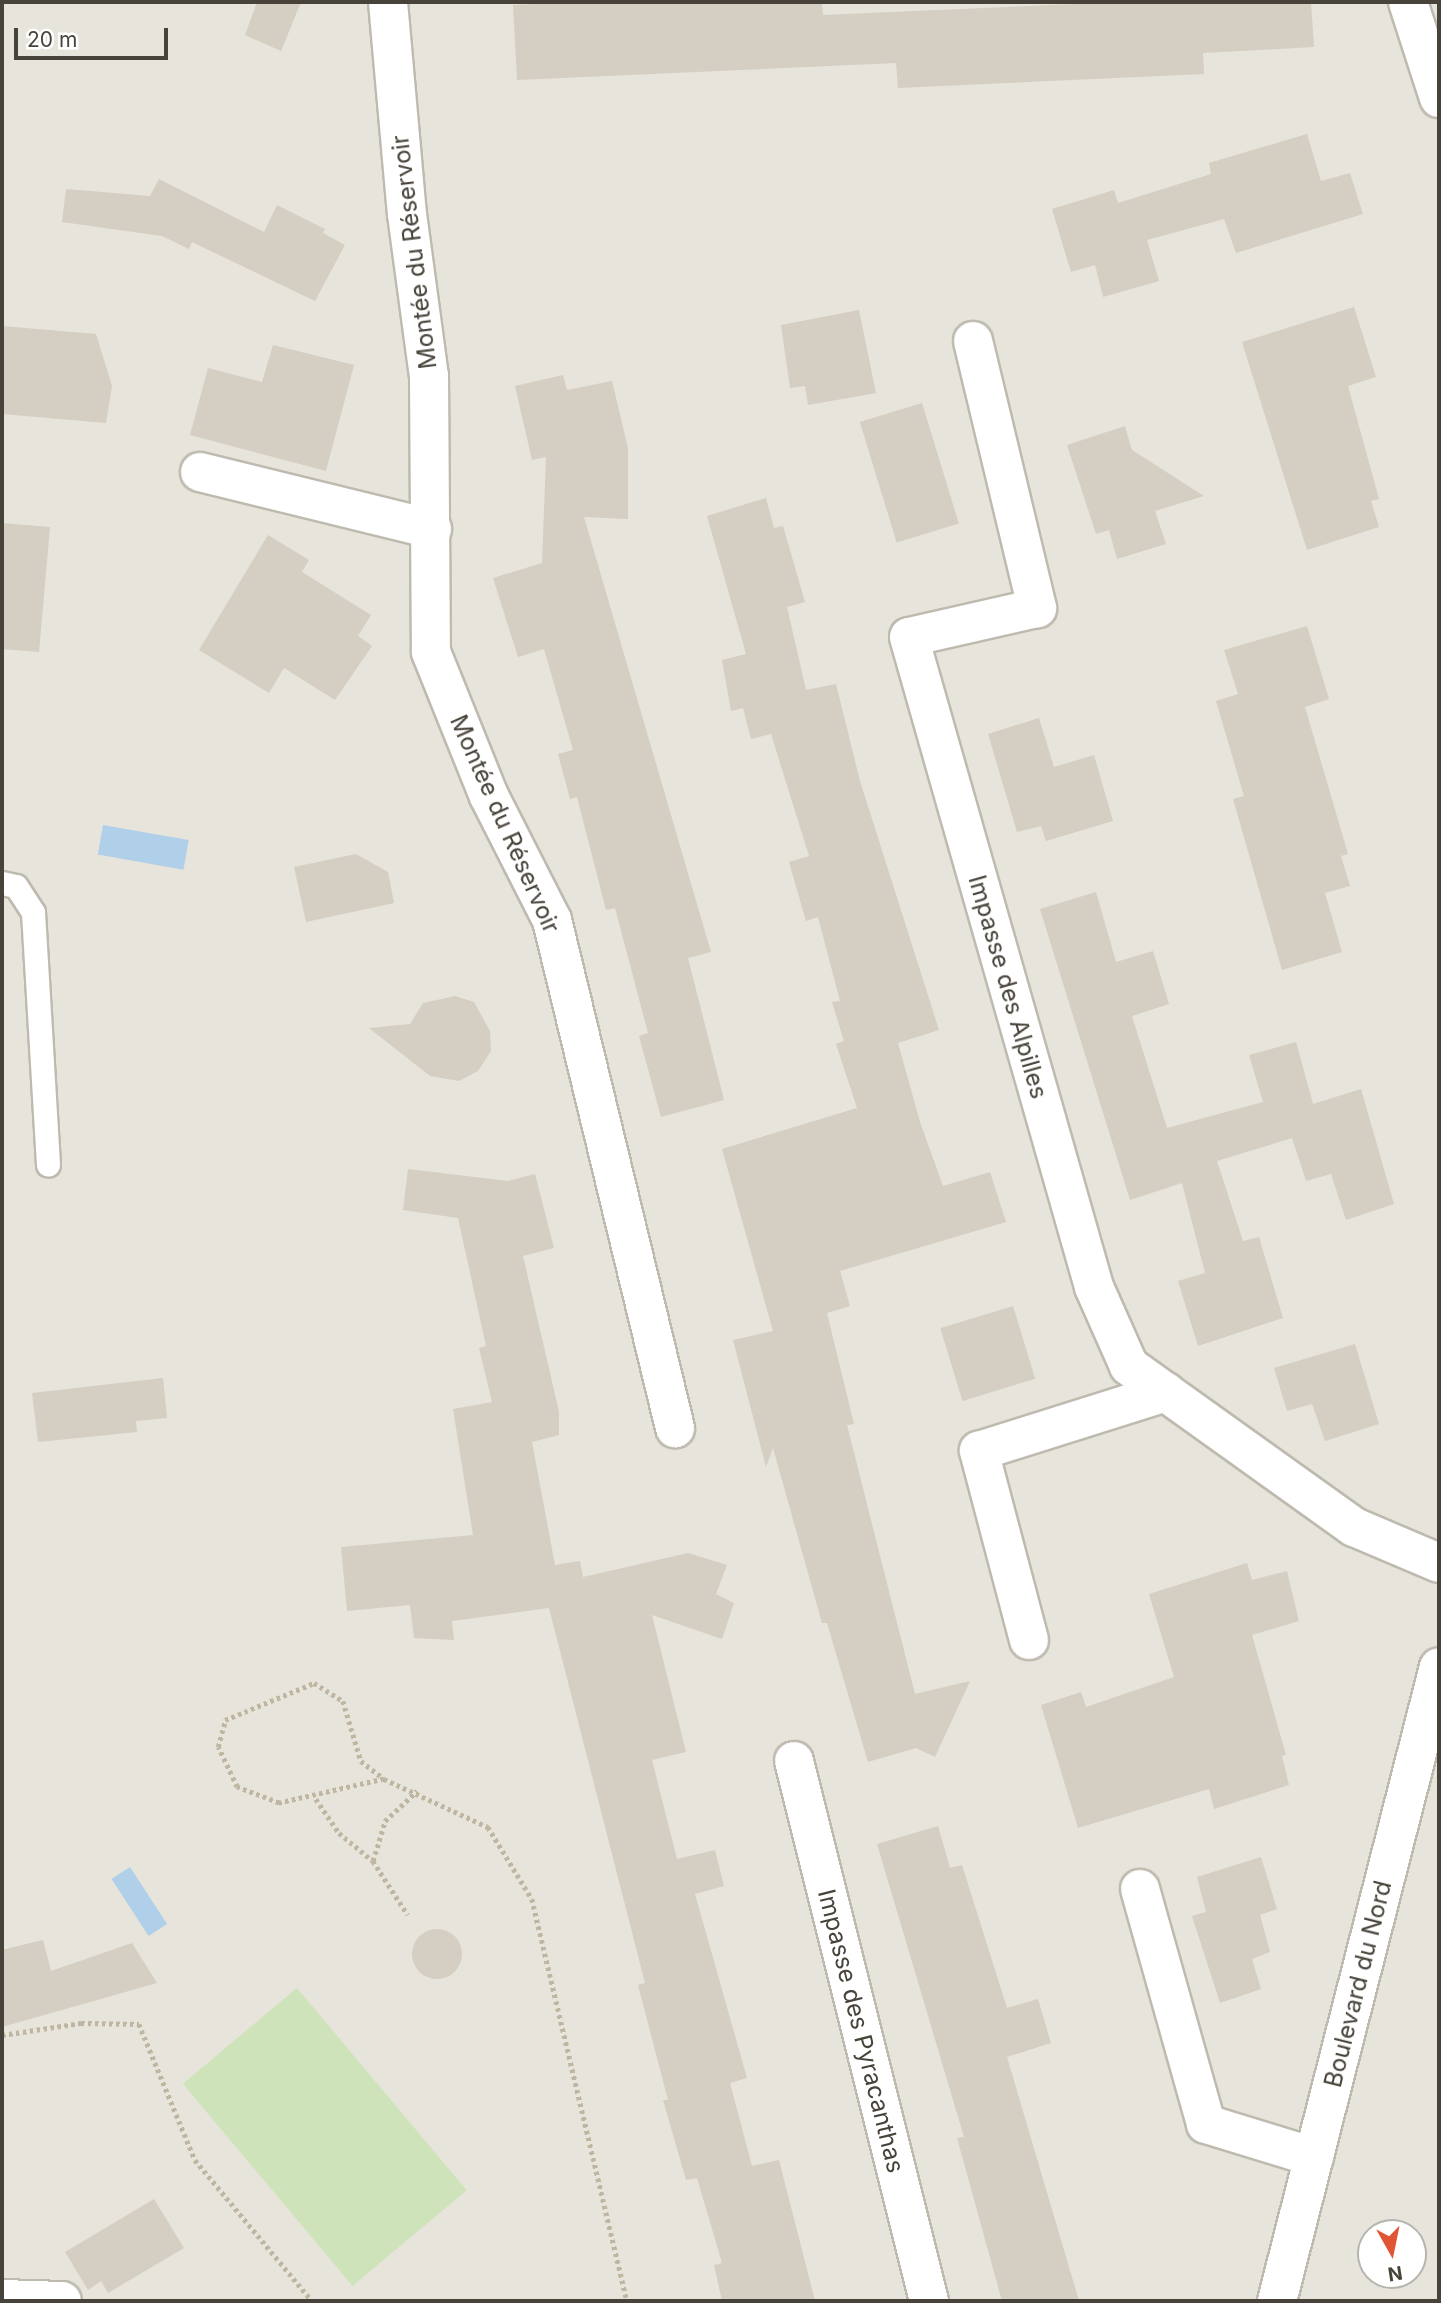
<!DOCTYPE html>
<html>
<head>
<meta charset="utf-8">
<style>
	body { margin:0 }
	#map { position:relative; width:1441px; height:2303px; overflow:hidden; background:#f4f2ec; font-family:Inter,sans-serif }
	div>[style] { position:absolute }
	.residential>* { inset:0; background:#e7e4db }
	.green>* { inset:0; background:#cfe3ba; transform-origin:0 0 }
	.water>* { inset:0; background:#b0d0e9; transform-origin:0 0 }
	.building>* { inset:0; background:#d4cec3; transform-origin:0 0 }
	.round { border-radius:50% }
	.path>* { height:4.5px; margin-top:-2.25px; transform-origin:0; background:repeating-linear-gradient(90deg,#bfb6a2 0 3.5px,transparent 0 7px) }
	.roads { filter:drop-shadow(2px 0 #bfbaaf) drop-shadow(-2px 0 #bfbaaf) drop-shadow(0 2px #bfbaaf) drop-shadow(0 -2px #bfbaaf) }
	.lane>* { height:23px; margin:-11.5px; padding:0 11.5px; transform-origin:11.5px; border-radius:11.5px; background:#fff }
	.street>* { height:38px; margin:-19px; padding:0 19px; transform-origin:19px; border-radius:19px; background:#fff }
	span { translate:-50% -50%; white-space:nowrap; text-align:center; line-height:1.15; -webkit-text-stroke:7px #fff; paint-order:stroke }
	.street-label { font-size:24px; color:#48433a }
	.frame { position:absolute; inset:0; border:4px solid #48433a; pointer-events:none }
	.north { position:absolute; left:1357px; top:2219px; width:70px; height:70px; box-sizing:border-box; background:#fff; border:2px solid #b6b4b0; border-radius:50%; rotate:171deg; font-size:19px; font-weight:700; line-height:28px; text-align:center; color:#48433a }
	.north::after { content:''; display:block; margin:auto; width:24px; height:32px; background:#e15537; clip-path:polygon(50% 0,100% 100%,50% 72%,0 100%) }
	.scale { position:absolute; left:14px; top:28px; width:154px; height:32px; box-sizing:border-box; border:4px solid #48433a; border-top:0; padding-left:9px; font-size:21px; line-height:24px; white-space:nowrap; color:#48433a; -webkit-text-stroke:5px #fff; paint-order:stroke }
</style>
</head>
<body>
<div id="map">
	<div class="residential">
		<i style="clip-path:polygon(evenodd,2px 2px,1439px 2px,1439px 2301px,2px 2301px,2px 2px,1371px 2233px,1413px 2233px,1413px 2275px,1371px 2275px,1371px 2233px)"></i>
	</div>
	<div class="green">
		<i style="left:297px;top:1988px;width:264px;height:149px;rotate:50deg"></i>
	</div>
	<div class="water">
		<i style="left:103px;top:825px;width:87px;height:30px;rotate:10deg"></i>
		<i style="left:130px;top:1867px;width:68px;height:22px;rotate:57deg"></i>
	</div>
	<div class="building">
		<i style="clip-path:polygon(257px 2px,301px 2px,281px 51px,245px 35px)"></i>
		<i style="clip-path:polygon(578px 2px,822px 2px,823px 15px,1122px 2px,1311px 2px,1314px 47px,1203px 53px,1204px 74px,898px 88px,896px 63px,517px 80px,513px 5px)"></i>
		<i style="clip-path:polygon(1307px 134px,1321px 181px,1350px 173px,1363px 214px,1236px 253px,1224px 219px,1147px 240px,1159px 281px,1103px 297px,1095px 265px,1071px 272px,1052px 209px,1114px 190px,1118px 203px,1211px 174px,1209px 163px)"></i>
		<i style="clip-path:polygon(159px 179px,264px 232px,277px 205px,325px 229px,323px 233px,345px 245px,315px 301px,192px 242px,189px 249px,162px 236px,62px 222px,66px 189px,150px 196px)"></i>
		<i style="clip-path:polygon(1354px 307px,1376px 377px,1348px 386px,1379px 499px,1371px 501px,1379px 527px,1307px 550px,1242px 342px)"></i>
		<i style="clip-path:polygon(859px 310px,876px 393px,808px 405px,805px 386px,790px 388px,781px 325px)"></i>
		<i style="clip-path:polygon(2px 326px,96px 334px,112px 386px,106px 423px,2px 414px)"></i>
		<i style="clip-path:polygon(273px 345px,354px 365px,326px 471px,190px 435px,208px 368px,262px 382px)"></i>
		<i style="clip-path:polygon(563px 375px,567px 390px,612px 381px,628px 448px,628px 519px,584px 517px,711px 952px,688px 958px,724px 1100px,661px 1117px,639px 1036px,648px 1033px,615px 908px,606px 910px,577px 797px,570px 799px,558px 754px,573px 750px,544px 649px,518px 657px,493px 578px,542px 563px,546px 457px,532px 460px,515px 386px)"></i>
		<i style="left:922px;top:403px;width:126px;height:65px;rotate:73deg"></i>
		<i style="clip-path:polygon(1125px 426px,1132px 450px,1204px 496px,1155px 511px,1166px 544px,1117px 559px,1109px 530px,1096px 534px,1067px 445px)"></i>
		<i style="clip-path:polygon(766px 498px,774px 528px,783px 526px,805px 602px,787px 607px,806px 690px,836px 684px,860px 781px,939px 1030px,898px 1043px,920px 1122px,943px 1186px,990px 1172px,1006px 1222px,840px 1271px,850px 1306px,827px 1313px,854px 1424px,847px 1425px,915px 1694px,970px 1681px,935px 1757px,916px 1748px,868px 1762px,827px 1623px,822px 1623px,773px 1448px,766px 1467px,733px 1340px,773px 1331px,722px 1149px,857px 1108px,836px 1044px,844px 1041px,832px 1002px,840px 1001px,818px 917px,806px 921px,789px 862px,809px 856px,771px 734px,751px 739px,743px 708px,731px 711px,722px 660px,746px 654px,707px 516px)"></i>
		<i style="clip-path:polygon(2px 523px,50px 527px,39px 652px,2px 649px)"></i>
		<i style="clip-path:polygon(268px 535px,309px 560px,302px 572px,371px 615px,358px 636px,372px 646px,335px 700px,284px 668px,269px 693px,199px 650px)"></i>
		<i style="clip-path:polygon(1307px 626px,1329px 699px,1305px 707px,1348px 854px,1341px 856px,1350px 886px,1325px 893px,1342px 952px,1282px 970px,1233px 799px,1244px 796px,1216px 701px,1238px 694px,1224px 650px)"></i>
		<i style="clip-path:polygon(1039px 718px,1054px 767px,1094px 755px,1113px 821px,1046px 841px,1041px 826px,1017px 832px,988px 734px)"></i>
		<i style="clip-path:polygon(356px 854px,388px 872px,394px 903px,306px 922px,294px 867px)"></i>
		<i style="clip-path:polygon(1096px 892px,1116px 962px,1153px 951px,1169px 1004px,1132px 1016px,1167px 1128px,1263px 1102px,1249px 1055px,1296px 1042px,1313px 1104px,1361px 1089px,1394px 1204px,1346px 1220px,1331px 1174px,1306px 1181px,1292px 1138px,1217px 1161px,1243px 1241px,1259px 1237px,1283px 1318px,1198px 1346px,1178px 1281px,1205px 1273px,1182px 1183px,1130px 1200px,1040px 909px)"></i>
		<i style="clip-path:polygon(455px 996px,474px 1002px,490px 1031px,491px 1051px,478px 1071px,459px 1081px,430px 1076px,369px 1028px,410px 1024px,423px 1003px)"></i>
		<i style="clip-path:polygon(408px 1169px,508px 1181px,535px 1174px,554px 1248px,523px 1256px,559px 1412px,559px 1435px,532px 1442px,555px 1565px,580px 1561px,583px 1577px,688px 1553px,727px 1565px,716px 1594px,734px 1603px,722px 1639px,652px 1615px,686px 1752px,652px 1760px,677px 1859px,715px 1850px,724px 1886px,695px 1894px,747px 2078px,730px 2083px,752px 2166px,779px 2160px,815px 2301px,722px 2301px,714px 2265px,722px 2263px,697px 2178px,686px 2180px,663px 2100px,668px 2100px,638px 1985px,645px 1983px,549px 1608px,452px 1621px,454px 1640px,414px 1638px,410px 1605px,347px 1611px,341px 1547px,473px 1535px,453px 1409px,492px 1402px,479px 1348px,486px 1346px,458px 1218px,403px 1210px)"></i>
		<i style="left:1013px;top:1306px;width:76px;height:76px;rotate:73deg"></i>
		<i style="clip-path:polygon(1355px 1344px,1379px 1424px,1325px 1441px,1312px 1404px,1287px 1411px,1274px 1368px)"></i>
		<i style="clip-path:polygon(163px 1378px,167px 1418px,136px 1421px,137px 1432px,38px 1442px,32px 1393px)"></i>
		<i style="clip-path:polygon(1247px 1563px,1252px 1580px,1287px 1571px,1299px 1621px,1252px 1635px,1286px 1755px,1282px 1756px,1289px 1785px,1214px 1809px,1209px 1789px,1078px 1828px,1041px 1705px,1081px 1692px,1086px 1707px,1174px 1677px,1149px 1594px)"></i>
		<i style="clip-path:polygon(938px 1826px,950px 1868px,962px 1865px,1007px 2008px,1038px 1999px,1051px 2043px,1007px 2057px,1079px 2301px,1002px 2301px,957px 2138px,964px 2137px,877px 1844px)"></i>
		<i style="clip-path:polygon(1261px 1857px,1277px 1909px,1260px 1915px,1270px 1952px,1252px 1959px,1261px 1989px,1220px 2003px,1192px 1916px,1206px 1912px,1197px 1877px)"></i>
		<i class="round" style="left:412px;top:1929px;width:50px;height:50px"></i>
		<i style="clip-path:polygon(43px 1940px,51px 1971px,132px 1943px,157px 1983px,2px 2027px,2px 1950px)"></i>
		<i style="clip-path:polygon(154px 2199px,184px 2248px,108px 2293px,101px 2281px,88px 2290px,65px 2252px)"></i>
	</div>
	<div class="path">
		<i style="left:384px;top:1779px;width:108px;rotate:167.1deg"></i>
		<i style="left:279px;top:1803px;width:45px;rotate:-159.1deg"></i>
		<i style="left:237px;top:1787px;width:44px;rotate:-115.4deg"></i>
		<i style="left:218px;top:1747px;width:28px;rotate:-75deg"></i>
		<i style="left:225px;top:1720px;width:96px;rotate:-22.6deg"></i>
		<i style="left:314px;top:1683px;width:34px;rotate:32deg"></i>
		<i style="left:343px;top:1701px;width:63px;rotate:73.3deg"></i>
		<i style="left:361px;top:1761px;width:29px;rotate:38deg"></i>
		<i style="left:384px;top:1779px;width:115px;rotate:24.8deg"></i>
		<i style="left:488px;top:1827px;width:84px;rotate:58.6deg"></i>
		<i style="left:532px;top:1899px;width:413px;rotate:76.7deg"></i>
		<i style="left:316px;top:1799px;width:41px;rotate:55.9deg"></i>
		<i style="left:339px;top:1833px;width:44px;rotate:39.5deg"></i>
		<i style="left:373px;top:1861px;width:64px;rotate:57.1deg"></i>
		<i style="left:373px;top:1861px;width:42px;rotate:-73.3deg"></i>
		<i style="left:385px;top:1821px;width:44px;rotate:-43.2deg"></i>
		<i style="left:2px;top:2035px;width:80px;rotate:-8.6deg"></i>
		<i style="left:81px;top:2023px;width:58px;rotate:1deg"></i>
		<i style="left:139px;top:2024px;width:147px;rotate:67.6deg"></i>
		<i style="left:195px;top:2160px;width:183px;rotate:50.3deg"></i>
	</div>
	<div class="roads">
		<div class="lane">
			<i style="left:2px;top:883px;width:14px;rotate:12deg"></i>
			<i style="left:16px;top:886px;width:31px;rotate:57deg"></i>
			<i style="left:33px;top:912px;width:253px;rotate:86.6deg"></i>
		</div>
		<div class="street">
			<i style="left:388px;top:2px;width:213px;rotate:84.9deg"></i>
			<i style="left:407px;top:214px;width:163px;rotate:82.3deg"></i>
			<i style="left:429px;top:376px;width:276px;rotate:89.6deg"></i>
			<i style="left:431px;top:652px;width:155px;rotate:68.1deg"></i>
			<i style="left:489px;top:796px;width:139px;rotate:63.1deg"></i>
			<i style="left:552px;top:920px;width:523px;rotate:76.39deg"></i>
			<i style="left:1408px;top:2px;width:101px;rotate:72.1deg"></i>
			<i style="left:973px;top:341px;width:275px;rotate:76.5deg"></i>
			<i style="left:1037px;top:608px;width:131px;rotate:167.2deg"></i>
			<i style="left:909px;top:637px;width:676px;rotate:74.11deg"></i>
			<i style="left:1094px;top:1287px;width:86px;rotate:66.1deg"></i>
			<i style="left:1129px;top:1366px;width:277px;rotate:35.6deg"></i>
			<i style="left:1354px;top:1527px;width:92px;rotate:23deg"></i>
			<i style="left:200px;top:472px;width:239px;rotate:13.8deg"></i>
			<i style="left:1029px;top:1640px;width:196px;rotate:-104.8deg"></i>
			<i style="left:979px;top:1451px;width:196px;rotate:-17.5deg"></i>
			<i style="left:794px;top:1761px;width:557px;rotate:75.96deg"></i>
			<i style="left:1140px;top:1889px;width:244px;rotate:74.3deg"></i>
			<i style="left:1206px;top:2124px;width:113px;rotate:17deg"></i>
			<i style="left:2px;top:2299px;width:60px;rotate:1.9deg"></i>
			<i style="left:1277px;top:2301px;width:654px;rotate:-75.67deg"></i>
		</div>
	</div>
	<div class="street-label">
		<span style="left:414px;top:252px;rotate:-97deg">Montée du Réservoir</span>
		<span style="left:505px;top:824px;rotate:66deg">Montée du Réservoir</span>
		<span style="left:1008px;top:987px;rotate:74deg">Impasse des Alpilles</span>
		<span style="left:1358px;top:1984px;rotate:-76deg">Boulevard du Nord</span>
		<span style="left:861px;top:2031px;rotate:76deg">Impasse des Pyracanthas</span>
	</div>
	<div class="frame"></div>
	<div class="north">N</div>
	<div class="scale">20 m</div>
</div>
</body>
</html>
